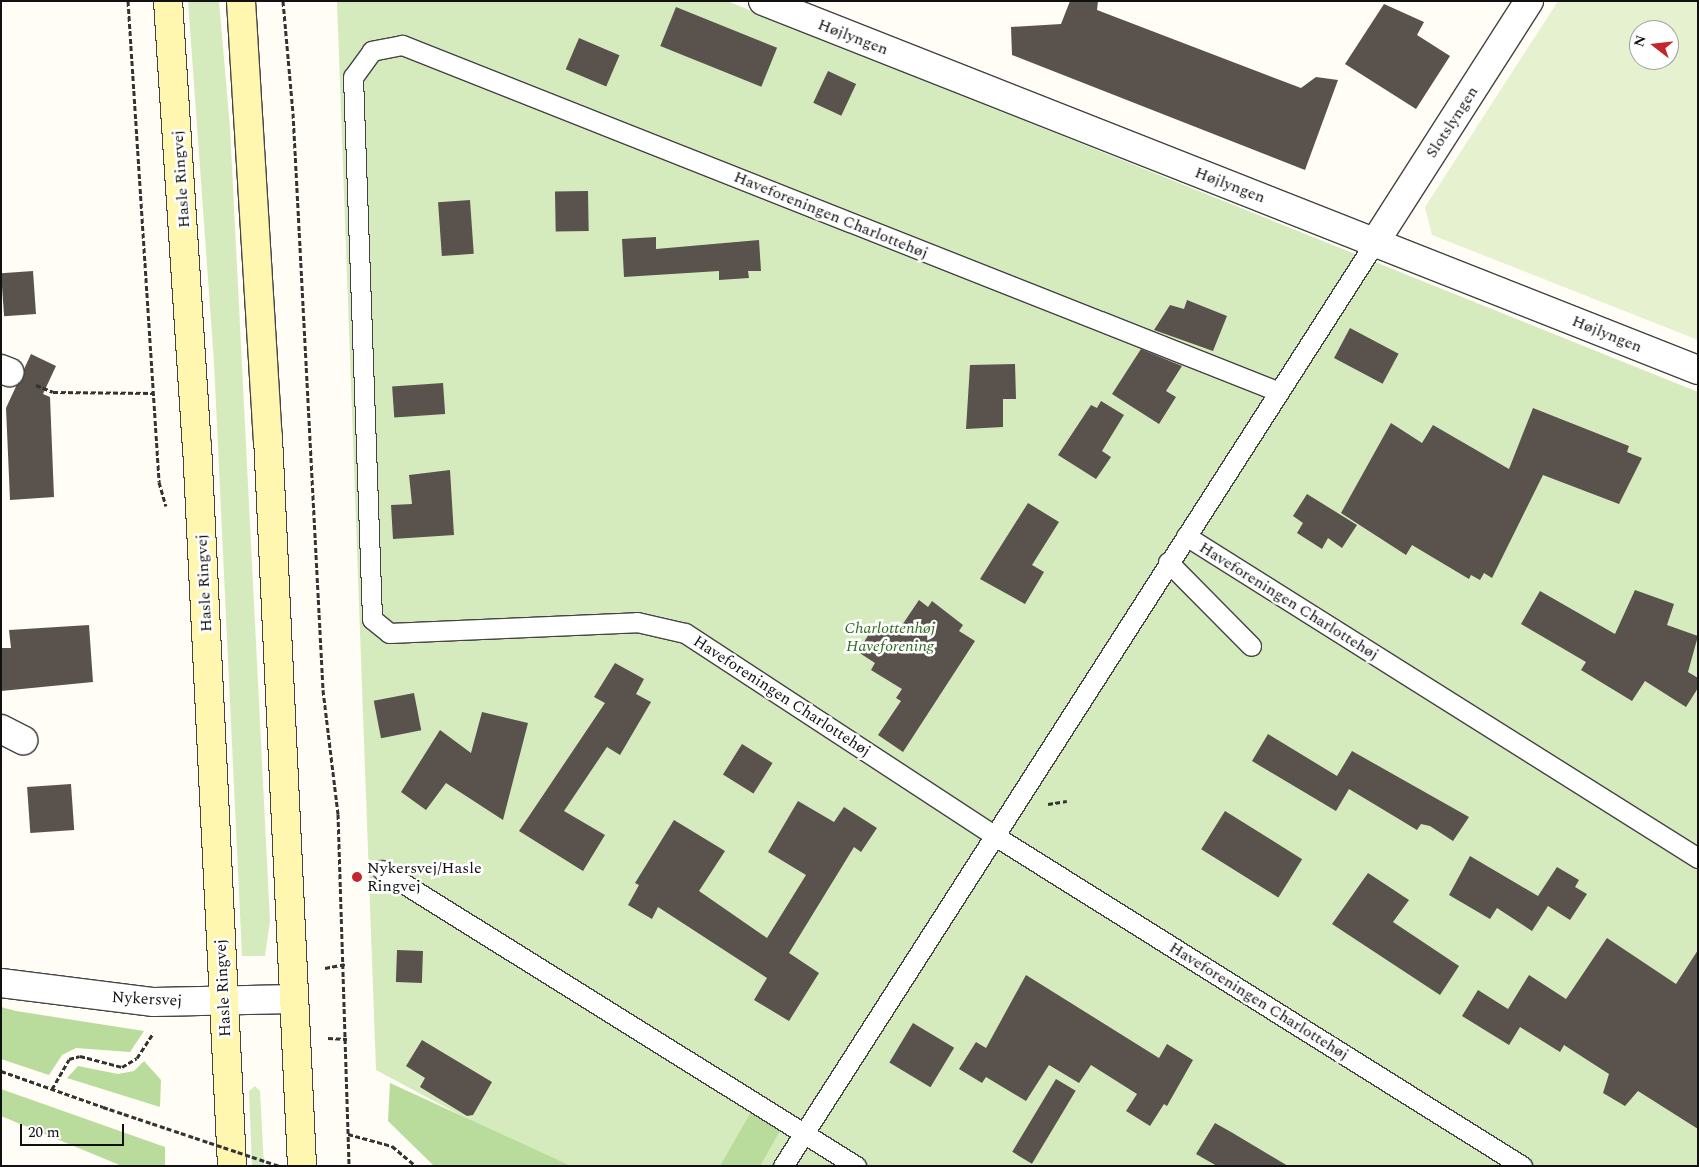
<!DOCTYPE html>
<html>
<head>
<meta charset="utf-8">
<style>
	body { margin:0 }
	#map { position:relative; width:1699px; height:1167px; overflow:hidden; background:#fffdf5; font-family:Spectral,serif }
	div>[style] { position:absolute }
	.green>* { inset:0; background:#d5ebbd }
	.forest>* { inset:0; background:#b9dc9c }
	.pitch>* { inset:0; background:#e6f2cf }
	.building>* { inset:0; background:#5a524d; transform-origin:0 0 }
	.path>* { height:3px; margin-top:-1.5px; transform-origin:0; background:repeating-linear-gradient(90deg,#333 0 5px,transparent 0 7.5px) }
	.roads { filter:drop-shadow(1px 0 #444) drop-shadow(-1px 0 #444) drop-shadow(0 1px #444) drop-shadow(0 -1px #444) }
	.service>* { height:19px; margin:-9.5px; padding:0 9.5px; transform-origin:9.5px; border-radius:9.5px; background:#fff }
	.minor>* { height:28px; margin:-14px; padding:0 14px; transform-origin:14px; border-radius:14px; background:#fff }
	.secondary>* { height:28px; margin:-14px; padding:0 14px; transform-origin:14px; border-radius:14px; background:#fff6b0 }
	.path-bridge>* { height:3px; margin-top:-1.5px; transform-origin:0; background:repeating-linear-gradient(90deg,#333 0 5px,transparent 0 7.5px) }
	.dots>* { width:14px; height:14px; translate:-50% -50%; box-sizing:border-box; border:2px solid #fff; border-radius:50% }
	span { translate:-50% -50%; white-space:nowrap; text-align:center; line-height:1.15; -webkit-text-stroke:5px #fff; paint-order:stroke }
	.street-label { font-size:16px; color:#111 }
	.park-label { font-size:16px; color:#2f6b1f; font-style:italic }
	.poi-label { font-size:16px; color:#111 }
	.left { translate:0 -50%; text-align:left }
	.frame { position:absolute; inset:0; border:2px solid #111; pointer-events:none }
	.north { position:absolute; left:1629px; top:20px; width:50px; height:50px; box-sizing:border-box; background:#fff; border:1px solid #a0a0a0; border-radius:50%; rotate:286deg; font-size:14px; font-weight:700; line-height:20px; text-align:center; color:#111 }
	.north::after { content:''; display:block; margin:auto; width:18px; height:22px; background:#c4262e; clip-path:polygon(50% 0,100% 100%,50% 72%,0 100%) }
	.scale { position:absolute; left:20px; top:1124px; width:104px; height:22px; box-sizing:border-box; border:2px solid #111; border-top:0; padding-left:6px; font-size:15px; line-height:18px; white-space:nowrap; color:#111; -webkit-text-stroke:4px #fff; paint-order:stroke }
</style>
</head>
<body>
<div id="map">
	<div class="green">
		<i style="clip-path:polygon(188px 1px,219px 1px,230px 128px,270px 921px,265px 956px,242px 956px,214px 362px)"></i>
		<i style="clip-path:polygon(337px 1px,727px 1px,1698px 392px,1698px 1166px,555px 1166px,376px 1070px)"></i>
		<i style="clip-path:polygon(255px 1086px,260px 1091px,264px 1166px,252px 1166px,249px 1091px)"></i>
	</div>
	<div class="forest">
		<i style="clip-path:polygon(1px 1007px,16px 1011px,144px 1031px,130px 1052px,76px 1048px,62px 1055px,49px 1075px,1px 1059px)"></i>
		<i style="clip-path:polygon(144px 1061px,161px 1080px,160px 1107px,67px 1078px,78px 1066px,118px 1074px,134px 1071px)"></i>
		<i style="clip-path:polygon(390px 1083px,571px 1166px,434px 1166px,388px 1121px)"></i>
		<i style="clip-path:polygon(1px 1089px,165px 1147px,165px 1166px,122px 1166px,1px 1116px)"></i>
		<i style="clip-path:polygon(751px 1112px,780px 1131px,760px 1166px,720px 1166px)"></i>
	</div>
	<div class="pitch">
		<i style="clip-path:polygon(evenodd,1558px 1px,1698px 1px,1698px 340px,1432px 235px,1425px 207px,1558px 1px,1639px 30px,1669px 30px,1669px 60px,1639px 60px,1639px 30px)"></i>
	</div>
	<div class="building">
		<i style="clip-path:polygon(1070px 1px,1098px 1px,1097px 10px,1301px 88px,1316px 77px,1338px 80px,1305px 170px,1012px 55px,1011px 27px,1061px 24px)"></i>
		<i style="clip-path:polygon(1384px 4px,1424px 22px,1417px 35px,1450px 56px,1416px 109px,1345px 64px)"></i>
		<i style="left:676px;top:7px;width:109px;height:42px;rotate:22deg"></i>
		<i style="left:579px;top:38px;width:44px;height:34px;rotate:23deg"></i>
		<i style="left:828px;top:71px;width:31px;height:35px;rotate:25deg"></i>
		<i style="left:588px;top:191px;width:40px;height:33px;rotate:89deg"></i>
		<i style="left:470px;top:200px;width:54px;height:32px;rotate:86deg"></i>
		<i style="clip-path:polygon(656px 237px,656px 249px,759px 240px,761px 271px,748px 271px,749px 278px,719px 280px,719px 271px,624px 277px,622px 239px)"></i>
		<i style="left:33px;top:271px;width:43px;height:32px;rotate:86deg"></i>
		<i style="clip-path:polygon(1187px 300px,1227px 316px,1213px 351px,1154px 330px,1170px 305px,1184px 309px)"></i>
		<i style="left:1350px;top:328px;width:55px;height:34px;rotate:28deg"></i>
		<i style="clip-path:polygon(1141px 349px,1182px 366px,1166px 391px,1176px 397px,1159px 424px,1112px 394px)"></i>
		<i style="clip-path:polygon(31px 354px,56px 366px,43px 394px,50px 397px,54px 497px,10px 500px,6px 408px)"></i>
		<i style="clip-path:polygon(1015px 364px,1016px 399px,1003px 399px,1003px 427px,966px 429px,970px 365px)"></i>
		<i style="left:443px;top:383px;width:31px;height:51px;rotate:86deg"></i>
		<i style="clip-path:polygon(1101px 401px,1124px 415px,1102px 451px,1111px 457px,1096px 479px,1058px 455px,1091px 405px,1097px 408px)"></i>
		<i style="clip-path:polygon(1533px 408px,1629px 446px,1627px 452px,1642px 458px,1619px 504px,1543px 475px,1492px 578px,1484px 573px,1480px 580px,1471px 575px,1469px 579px,1412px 545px,1406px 555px,1341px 513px,1391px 423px,1422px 443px,1433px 425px,1509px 469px)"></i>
		<i style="clip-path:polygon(450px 470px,454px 535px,393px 539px,391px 505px,412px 504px,409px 475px)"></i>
		<i style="clip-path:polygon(1307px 494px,1357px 525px,1342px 548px,1328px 538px,1322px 549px,1297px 533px,1303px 523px,1293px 516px)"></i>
		<i style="clip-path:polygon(1028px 503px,1059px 522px,1032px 565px,1044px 572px,1025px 604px,980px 579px)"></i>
		<i style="clip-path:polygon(1635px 590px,1674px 604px,1667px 625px,1698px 636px,1688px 672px,1698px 678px,1698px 688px,1686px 707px,1645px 681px,1632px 701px,1581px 670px,1586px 662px,1521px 624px,1540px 591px,1615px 634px)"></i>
		<i style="clip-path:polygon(919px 600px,928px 607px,932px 601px,963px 625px,959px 631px,975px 641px,903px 752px,878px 735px,901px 701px,896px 698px,902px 689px,871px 670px,875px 663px,858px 652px,872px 629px,879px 634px,883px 626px,896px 634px)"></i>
		<i style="clip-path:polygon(89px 625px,93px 682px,1px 691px,1px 648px,11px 648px,9px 630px)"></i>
		<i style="clip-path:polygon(615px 663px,644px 679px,636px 694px,651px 702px,620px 755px,607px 747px,564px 811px,605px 835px,583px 871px,519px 831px,605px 703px,594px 697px)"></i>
		<i style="left:414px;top:693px;width:38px;height:41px;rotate:79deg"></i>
		<i style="clip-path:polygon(482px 712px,528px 723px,503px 820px,446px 783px,426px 810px,401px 792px,440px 730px,471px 753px)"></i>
		<i style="clip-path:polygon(1268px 734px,1337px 776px,1352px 751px,1469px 817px,1453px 841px,1430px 826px,1421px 824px,1417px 830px,1349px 789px,1336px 811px,1252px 761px)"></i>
		<i style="left:742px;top:744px;width:36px;height:36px;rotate:32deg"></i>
		<i style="left:71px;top:784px;width:46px;height:44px;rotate:86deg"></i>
		<i style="clip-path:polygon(798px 801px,834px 822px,844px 807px,877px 828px,861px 852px,854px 847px,789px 953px,819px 973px,789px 1021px,754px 1000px,767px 978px,658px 907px,652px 919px,628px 905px,639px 885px,635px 883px,674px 820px,725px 851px,699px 891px,767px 938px,806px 875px,768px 852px)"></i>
		<i style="left:1225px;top:811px;width:91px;height:45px;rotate:32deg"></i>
		<i style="clip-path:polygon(1470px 856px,1538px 896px,1557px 867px,1579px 880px,1575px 887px,1587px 894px,1570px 920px,1548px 906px,1532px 931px,1497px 908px,1490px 919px,1449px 895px)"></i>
		<i style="clip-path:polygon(1368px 873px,1409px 900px,1393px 922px,1459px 966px,1440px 995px,1332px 924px)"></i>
		<i style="clip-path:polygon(1607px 938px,1676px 984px,1698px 950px,1698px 1129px,1638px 1091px,1625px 1106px,1603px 1093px,1609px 1074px,1564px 1045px,1560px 1052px,1520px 1027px,1509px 1045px,1462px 1016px,1478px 990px,1508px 1009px,1529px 975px,1566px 999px)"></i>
		<i style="left:397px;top:950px;width:26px;height:32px;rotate:2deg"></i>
		<i style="clip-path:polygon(1026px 975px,1159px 1058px,1167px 1044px,1193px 1060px,1167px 1106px,1164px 1104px,1150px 1126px,1126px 1111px,1137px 1094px,1091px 1065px,1079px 1083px,1049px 1065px,1026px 1101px,986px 1077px,982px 1083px,959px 1069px,976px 1042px,986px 1048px)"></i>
		<i style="left:913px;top:1023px;width:48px;height:46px;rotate:31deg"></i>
		<i style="clip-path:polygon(422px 1040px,492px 1082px,473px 1115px,467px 1116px,420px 1087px,425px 1078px,406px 1066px)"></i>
		<i style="left:1056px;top:1079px;width:23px;height:85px;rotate:31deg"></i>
		<i style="clip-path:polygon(1215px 1123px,1231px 1132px,1288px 1166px,1217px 1166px,1196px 1154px)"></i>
	</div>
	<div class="path">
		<i style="left:128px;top:1px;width:482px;rotate:86.3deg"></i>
		<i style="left:159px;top:482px;width:25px;rotate:74deg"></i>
		<i style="left:283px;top:1px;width:112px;rotate:84.9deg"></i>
		<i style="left:293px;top:113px;width:578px;rotate:87.02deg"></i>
		<i style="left:323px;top:690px;width:125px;rotate:83.1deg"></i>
		<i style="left:338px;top:814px;width:352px;rotate:88.2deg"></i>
		<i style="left:36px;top:385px;width:18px;rotate:22deg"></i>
		<i style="left:53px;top:392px;width:101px;rotate:0.6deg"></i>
		<i style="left:1048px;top:804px;width:19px;rotate:-9deg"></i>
		<i style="left:325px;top:968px;width:21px;rotate:-11deg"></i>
		<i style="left:328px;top:1038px;width:19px;rotate:3deg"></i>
		<i style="left:1px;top:1071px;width:108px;rotate:19.4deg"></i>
		<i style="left:52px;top:1089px;width:34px;rotate:-60deg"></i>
		<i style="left:69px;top:1059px;width:11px;rotate:-15deg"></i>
		<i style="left:80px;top:1056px;width:43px;rotate:14.7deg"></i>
		<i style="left:122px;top:1067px;width:17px;rotate:-31deg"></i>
		<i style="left:137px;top:1058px;width:30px;rotate:-57deg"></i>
		<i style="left:348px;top:1134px;width:46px;rotate:15.3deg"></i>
		<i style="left:392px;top:1146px;width:31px;rotate:40deg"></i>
	</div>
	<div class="roads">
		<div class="service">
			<i style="left:1277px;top:391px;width:941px;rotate:-158.42deg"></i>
			<i style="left:402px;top:45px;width:31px;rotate:169deg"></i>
			<i style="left:372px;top:51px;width:32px;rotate:126deg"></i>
			<i style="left:353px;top:77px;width:542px;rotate:87.99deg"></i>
			<i style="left:372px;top:619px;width:22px;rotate:39deg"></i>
			<i style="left:389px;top:633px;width:248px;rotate:-2.5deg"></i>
			<i style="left:637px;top:622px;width:49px;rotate:12.9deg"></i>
			<i style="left:685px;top:633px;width:371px;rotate:33.2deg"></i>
			<i style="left:995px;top:836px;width:622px;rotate:32.05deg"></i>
			<i style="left:1186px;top:536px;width:605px;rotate:32.17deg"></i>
			<i style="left:1168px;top:562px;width:118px;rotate:45.3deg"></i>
			<i style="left:382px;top:870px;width:559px;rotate:31.98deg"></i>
			<i style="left:783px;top:1166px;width:1097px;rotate:-57.35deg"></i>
		</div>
		<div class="minor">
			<i style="left:763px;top:1px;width:1005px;rotate:21.54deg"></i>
			<i style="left:1375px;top:242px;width:286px;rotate:-57.4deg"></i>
			<i style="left:1px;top:369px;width:9px;rotate:21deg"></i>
			<i style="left:1px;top:729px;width:25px;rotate:27deg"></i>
			<i style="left:1px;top:983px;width:154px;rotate:7.1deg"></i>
			<i style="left:154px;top:1002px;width:140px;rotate:-1.2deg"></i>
		</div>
		<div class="secondary">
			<i style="left:168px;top:1px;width:445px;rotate:86.3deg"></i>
			<i style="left:197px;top:445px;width:722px;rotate:87.22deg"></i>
			<i style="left:241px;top:1px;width:437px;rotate:86.5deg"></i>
			<i style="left:268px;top:437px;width:730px;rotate:87.33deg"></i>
		</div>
	</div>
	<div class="path-bridge">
		<i style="left:103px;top:1107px;width:186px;rotate:18.5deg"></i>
	</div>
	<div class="dots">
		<i style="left:357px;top:877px;background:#c4262e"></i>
	</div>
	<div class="street-label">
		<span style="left:853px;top:37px;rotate:21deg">Højlyngen</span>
		<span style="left:1452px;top:122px;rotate:-57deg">Slotslyngen</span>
		<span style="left:181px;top:179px;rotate:-94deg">Hasle Ringvej</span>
		<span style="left:1230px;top:185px;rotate:21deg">Højlyngen</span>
		<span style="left:831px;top:215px;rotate:22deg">Haveforeningen Charlottehøj</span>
		<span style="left:1607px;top:334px;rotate:22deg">Højlyngen</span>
		<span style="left:204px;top:583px;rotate:-93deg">Hasle Ringvej</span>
		<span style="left:1289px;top:601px;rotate:32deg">Haveforeningen Charlottehøj</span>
		<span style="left:782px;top:696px;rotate:33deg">Haveforeningen Charlottehøj</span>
		<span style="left:223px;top:988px;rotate:-93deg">Hasle Ringvej</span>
		<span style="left:147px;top:999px;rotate:3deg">Nykersvej</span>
		<span style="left:1259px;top:1001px;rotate:32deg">Haveforeningen Charlottehøj</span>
	</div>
	<div class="park-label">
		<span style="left:890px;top:637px">Charlottenhøj<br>Haveforening</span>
	</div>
	<div class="poi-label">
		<span class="left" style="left:367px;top:877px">Nykersvej/Hasle<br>Ringvej</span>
	</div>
	<div class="frame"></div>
	<div class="north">N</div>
	<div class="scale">20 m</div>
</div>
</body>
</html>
